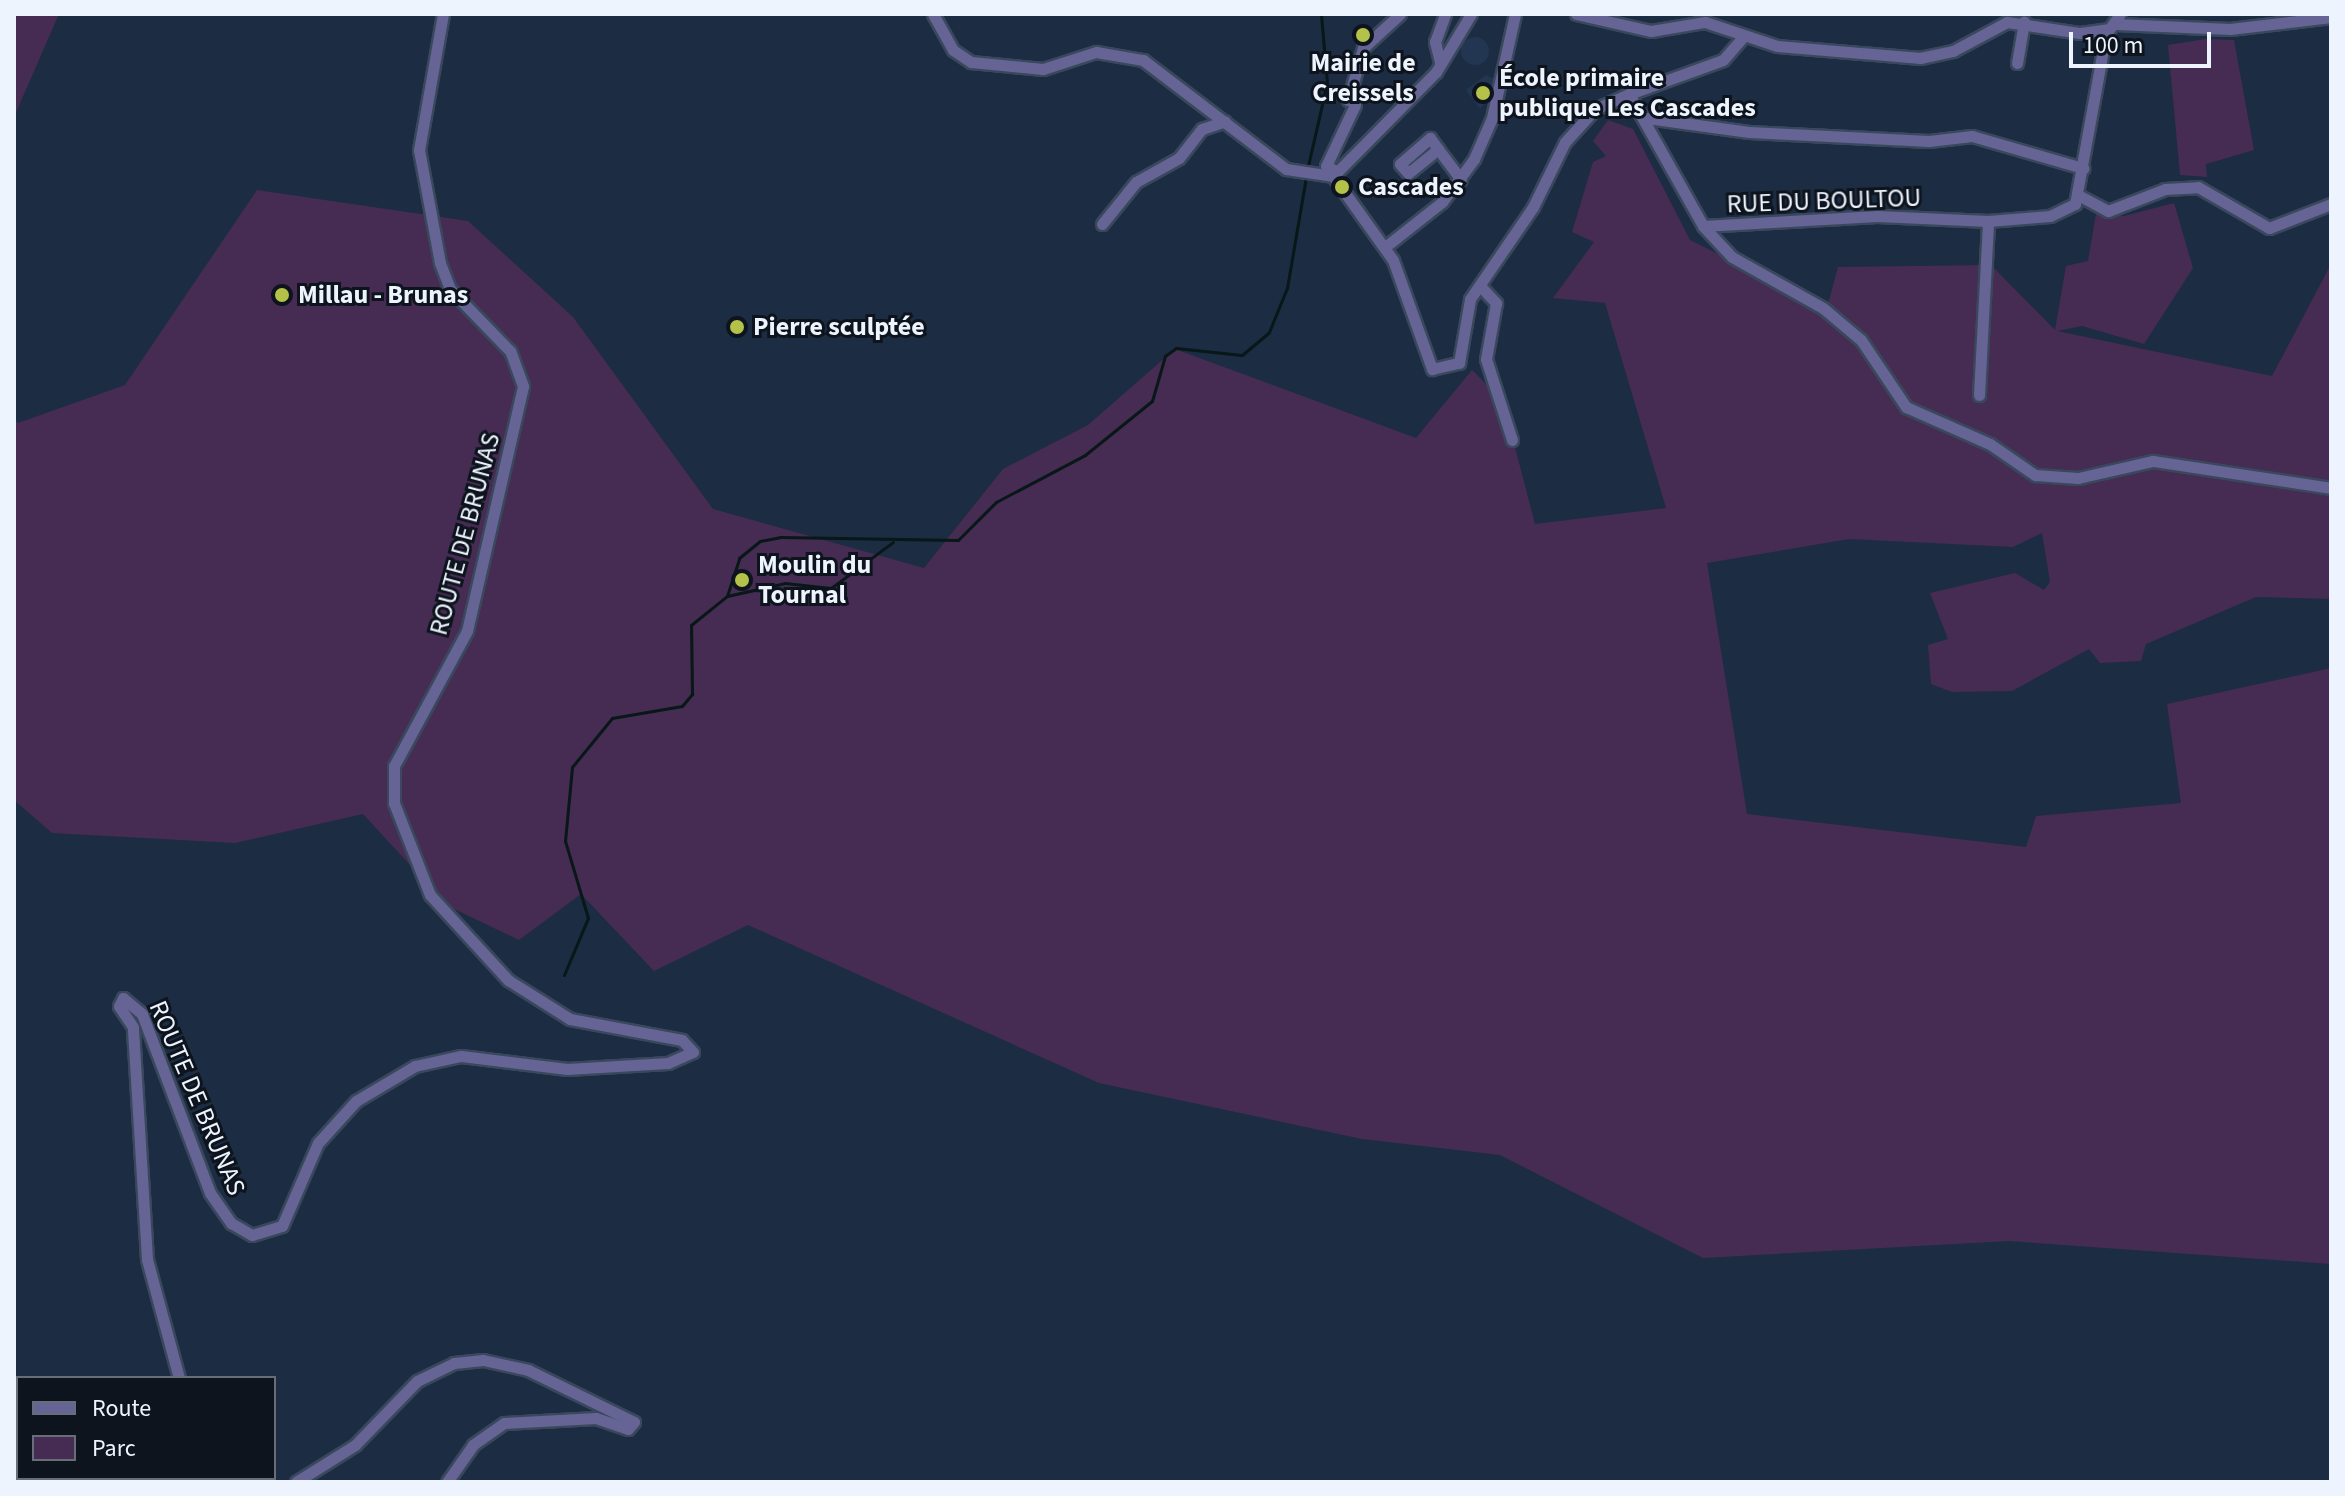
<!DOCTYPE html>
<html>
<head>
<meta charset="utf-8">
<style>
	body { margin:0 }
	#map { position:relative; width:2345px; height:1496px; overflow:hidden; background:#1c2c42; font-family:"Source Sans 3",sans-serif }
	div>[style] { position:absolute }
	.built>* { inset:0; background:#223651 }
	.round { border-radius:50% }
	.green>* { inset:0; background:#462c53 }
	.stream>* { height:3px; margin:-1.5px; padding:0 1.5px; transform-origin:1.5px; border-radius:1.5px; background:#081718 }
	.roads { filter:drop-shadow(2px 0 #39485c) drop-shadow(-2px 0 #39485c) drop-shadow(0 2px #39485c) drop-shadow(0 -2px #39485c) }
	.minor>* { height:11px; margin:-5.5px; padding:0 5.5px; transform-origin:5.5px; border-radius:5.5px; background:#666495 }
	.dots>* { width:22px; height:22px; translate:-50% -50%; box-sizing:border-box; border:4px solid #0d141e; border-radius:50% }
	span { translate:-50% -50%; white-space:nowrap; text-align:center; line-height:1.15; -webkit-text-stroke:6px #0d141e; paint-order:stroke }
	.poi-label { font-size:26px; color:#eef4fd; font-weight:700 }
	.left { translate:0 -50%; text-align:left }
	.street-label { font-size:26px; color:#eef4fd }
	.frame { position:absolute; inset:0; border:16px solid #eef4fd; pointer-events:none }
	.legend { position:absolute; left:16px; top:1376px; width:260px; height:104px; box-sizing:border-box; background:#0d141e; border:2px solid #676e77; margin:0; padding:10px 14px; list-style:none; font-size:24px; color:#eef4fd }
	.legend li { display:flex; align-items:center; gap:16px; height:40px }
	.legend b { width:40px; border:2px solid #676e77 }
	.scale { position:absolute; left:2069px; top:32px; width:142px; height:36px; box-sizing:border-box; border:4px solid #eef4fd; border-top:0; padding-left:10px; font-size:24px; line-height:28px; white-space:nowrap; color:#eef4fd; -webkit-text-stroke:6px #0d141e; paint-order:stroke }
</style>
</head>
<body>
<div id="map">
	<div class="built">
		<i class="round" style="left:1461px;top:37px;width:28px;height:28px"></i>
		<i style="clip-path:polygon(1486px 75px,1496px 80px,1494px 92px,1480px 109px,1466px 90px)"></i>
	</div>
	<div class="green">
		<i style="clip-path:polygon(14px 14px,59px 14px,14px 117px)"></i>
		<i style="clip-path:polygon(2205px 39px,2234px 40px,2254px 150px,2206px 164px,2207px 177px,2180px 175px,2168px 45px)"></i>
		<i style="clip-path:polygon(1608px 120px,1633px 129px,1690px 240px,1827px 308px,1838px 267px,1991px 265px,2055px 330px,2066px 266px,2088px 261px,2096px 214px,2124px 216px,2174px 203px,2193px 268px,2144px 344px,2082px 326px,2057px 331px,2272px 376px,2331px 264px,2331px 599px,2256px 597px,2146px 644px,2141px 661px,2100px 663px,2089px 649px,2012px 691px,1952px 692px,1931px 684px,1928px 645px,1948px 639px,1930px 593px,2015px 573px,2044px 590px,2050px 582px,2042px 533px,2013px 547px,1849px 539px,1707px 563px,1747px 814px,2026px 847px,2036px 816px,2181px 803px,2167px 704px,2331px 668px,2331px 1264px,2009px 1241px,1703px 1258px,1500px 1155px,1362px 1139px,1099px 1083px,748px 925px,654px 971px,581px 894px,519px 940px,448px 906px,363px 814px,235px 843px,52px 833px,14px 800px,14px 418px,18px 423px,125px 385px,257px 190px,468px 221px,573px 317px,713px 509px,924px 568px,1003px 469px,1088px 425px,1175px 349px,1416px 438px,1472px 370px,1503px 401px,1535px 524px,1666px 508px,1605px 303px,1553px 298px,1594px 242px,1572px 232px,1593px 162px,1606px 156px,1593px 141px)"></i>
	</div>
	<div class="stream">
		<i style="left:1307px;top:170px;width:89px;rotate:-77.1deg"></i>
		<i style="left:1327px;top:83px;width:69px;rotate:-95deg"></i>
		<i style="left:727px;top:596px;width:59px;rotate:-12.6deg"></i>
		<i style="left:785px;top:583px;width:46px;rotate:6.2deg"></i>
		<i style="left:831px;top:588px;width:77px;rotate:-36.6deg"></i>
		<i style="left:564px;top:975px;width:62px;rotate:-67.2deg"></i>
		<i style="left:588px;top:918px;width:80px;rotate:-106.6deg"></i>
		<i style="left:565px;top:841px;width:74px;rotate:-84.6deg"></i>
		<i style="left:572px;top:767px;width:63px;rotate:-50.8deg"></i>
		<i style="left:612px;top:718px;width:71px;rotate:-9.7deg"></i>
		<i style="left:682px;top:706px;width:16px;rotate:-50deg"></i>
		<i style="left:692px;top:694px;width:69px;rotate:-90.8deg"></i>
		<i style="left:691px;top:625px;width:46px;rotate:-38.9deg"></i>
		<i style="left:727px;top:596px;width:40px;rotate:-72deg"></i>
		<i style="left:739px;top:558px;width:27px;rotate:-39deg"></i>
		<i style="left:760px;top:541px;width:20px;rotate:-11deg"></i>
		<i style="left:780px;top:537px;width:178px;rotate:1deg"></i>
		<i style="left:958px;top:540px;width:54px;rotate:-45deg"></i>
		<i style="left:996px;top:502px;width:101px;rotate:-27.8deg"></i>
		<i style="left:1085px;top:455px;width:86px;rotate:-38.9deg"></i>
		<i style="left:1152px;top:401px;width:47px;rotate:-73.9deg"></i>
		<i style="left:1165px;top:356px;width:14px;rotate:-36deg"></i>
		<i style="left:1176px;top:348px;width:66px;rotate:6.1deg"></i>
		<i style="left:1242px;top:355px;width:35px;rotate:-40deg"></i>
		<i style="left:1269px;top:332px;width:48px;rotate:-67.8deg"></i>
		<i style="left:1287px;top:288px;width:113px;rotate:-80.3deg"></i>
	</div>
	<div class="roads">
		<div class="minor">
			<i style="left:933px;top:14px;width:41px;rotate:60.9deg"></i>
			<i style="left:953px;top:50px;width:22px;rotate:34deg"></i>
			<i style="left:971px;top:62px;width:72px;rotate:5.6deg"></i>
			<i style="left:1043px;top:69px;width:56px;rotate:-17.8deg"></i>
			<i style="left:1096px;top:52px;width:48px;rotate:9.7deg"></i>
			<i style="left:1143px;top:60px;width:180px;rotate:37.3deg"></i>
			<i style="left:1286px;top:169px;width:48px;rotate:8.5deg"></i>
			<i style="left:1471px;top:14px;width:68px;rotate:121.1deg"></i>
			<i style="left:1436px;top:72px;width:146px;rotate:134.7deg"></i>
			<i style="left:1333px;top:176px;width:103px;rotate:54.5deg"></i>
			<i style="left:1393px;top:260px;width:116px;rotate:70.3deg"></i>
			<i style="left:1432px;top:369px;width:28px;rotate:-13deg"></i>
			<i style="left:1459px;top:363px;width:65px;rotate:-80.2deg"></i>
			<i style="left:1470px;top:299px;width:112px;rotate:-55.6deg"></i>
			<i style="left:1533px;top:207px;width:72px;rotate:-63.8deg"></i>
			<i style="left:1565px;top:142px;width:45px;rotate:-47.7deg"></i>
			<i style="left:1595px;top:109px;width:37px;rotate:-24deg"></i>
			<i style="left:1576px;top:14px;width:77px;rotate:12.8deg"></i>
			<i style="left:1651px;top:31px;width:55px;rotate:-9.5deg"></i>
			<i style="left:1705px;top:22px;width:76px;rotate:18.4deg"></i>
			<i style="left:1777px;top:46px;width:144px;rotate:4.8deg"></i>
			<i style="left:1920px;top:58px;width:34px;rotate:-12deg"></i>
			<i style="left:1953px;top:51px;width:61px;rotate:-28.2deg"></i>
			<i style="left:2007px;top:22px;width:74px;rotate:8.6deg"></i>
			<i style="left:2080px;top:33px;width:28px;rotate:-8deg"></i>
			<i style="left:2116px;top:24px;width:114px;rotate:2.5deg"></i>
			<i style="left:2230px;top:29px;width:102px;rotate:-6.8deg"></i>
			<i style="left:1743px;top:37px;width:30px;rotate:131deg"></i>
			<i style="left:1723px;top:60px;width:100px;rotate:160.1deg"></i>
			<i style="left:1629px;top:94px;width:151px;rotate:60.7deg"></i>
			<i style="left:1703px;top:226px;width:174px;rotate:-3.3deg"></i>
			<i style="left:1877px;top:216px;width:111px;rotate:2.6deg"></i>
			<i style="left:1988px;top:221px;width:62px;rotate:-4.6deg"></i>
			<i style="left:2050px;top:216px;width:28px;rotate:-26deg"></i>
			<i style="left:2075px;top:204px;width:173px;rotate:-79.7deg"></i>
			<i style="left:2106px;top:34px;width:24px;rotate:-55deg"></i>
			<i style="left:1440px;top:62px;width:21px;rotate:-104deg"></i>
			<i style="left:1435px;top:42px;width:30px;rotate:-70deg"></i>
			<i style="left:2017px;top:63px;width:42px;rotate:-80.3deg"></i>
			<i style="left:1348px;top:100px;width:54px;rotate:-73.9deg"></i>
			<i style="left:1363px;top:48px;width:50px;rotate:-42.6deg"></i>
			<i style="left:1647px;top:118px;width:103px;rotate:7.8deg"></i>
			<i style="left:1749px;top:132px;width:180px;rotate:2.9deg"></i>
			<i style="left:1929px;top:141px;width:43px;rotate:-6.6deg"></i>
			<i style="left:1972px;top:136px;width:116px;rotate:16.1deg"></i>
			<i style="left:1438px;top:149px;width:38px;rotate:141deg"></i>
			<i style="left:1408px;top:173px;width:12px;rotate:-132deg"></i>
			<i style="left:1400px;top:164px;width:40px;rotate:-41deg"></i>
			<i style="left:1430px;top:138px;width:14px;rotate:54deg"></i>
			<i style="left:1438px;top:149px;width:38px;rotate:53deg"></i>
			<i style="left:1334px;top:170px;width:9px;rotate:-153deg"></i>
			<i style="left:1326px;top:166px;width:68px;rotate:-64.6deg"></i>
			<i style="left:2080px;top:196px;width:32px;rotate:28deg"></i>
			<i style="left:2108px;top:211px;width:61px;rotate:-21.1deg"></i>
			<i style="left:2165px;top:189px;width:33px;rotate:-3deg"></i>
			<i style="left:2198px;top:187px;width:82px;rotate:30deg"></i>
			<i style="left:2269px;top:228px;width:66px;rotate:-21.2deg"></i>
			<i style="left:1102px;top:224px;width:54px;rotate:-51deg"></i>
			<i style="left:1136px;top:182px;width:49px;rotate:-29.2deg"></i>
			<i style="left:1179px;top:158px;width:37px;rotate:-52deg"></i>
			<i style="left:1202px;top:129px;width:24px;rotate:-19deg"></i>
			<i style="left:1703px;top:226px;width:42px;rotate:46.9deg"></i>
			<i style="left:1732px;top:257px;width:104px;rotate:29.3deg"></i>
			<i style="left:1823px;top:308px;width:50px;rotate:40.1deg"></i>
			<i style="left:1861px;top:340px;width:81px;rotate:56.1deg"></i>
			<i style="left:1906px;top:407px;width:92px;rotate:23.8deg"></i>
			<i style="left:1990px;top:444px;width:55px;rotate:34.6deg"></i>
			<i style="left:2035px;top:475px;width:43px;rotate:4deg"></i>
			<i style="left:2078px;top:478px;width:77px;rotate:-12.8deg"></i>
			<i style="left:2153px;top:461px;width:180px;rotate:8.6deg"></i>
			<i style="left:1385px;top:247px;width:73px;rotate:-38.3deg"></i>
			<i style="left:1442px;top:202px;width:54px;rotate:-53.3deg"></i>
			<i style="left:1474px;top:159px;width:45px;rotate:-66.3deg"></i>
			<i style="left:1492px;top:118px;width:107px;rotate:-77.5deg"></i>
			<i style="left:1482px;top:288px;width:21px;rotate:47deg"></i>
			<i style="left:1496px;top:303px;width:57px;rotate:100.1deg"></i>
			<i style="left:1486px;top:359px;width:85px;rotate:72.2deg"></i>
			<i style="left:1979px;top:395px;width:174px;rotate:-87deg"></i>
			<i style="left:179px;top:1378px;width:123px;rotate:-105.1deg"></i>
			<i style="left:147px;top:1259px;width:232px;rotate:-93.5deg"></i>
			<i style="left:133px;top:1027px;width:25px;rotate:-124deg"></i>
			<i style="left:119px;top:1006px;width:9px;rotate:-63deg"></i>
			<i style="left:123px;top:998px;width:25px;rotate:40deg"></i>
			<i style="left:142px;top:1014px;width:191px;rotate:69.2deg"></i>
			<i style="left:210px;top:1193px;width:37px;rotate:55deg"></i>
			<i style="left:231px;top:1223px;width:24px;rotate:30deg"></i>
			<i style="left:252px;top:1235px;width:31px;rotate:-17deg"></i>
			<i style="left:282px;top:1226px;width:90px;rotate:-66.6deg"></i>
			<i style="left:318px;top:1143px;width:57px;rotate:-47.9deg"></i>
			<i style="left:356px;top:1101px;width:69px;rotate:-30.7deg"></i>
			<i style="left:415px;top:1066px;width:47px;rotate:-12.3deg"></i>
			<i style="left:461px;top:1056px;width:107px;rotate:7deg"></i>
			<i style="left:567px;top:1069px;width:101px;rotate:-3.4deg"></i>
			<i style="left:668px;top:1063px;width:27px;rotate:-24deg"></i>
			<i style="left:693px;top:1052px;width:16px;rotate:-133deg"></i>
			<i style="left:682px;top:1040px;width:114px;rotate:-169.4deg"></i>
			<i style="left:570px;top:1019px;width:73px;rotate:-147.8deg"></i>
			<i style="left:508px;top:980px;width:115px;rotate:-132.5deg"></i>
			<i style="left:430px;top:895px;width:99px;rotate:-111.4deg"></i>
			<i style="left:394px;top:803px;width:37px;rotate:-90deg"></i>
			<i style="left:394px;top:766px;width:153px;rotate:-61.6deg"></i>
			<i style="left:467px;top:631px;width:251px;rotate:-77.1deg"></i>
			<i style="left:523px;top:386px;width:37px;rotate:-110deg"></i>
			<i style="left:510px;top:351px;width:86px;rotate:-134.1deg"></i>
			<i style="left:450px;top:289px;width:28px;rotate:-111deg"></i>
			<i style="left:440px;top:263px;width:115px;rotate:-100.5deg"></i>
			<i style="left:419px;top:150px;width:138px;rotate:-80deg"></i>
			<i style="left:239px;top:1478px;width:6px;rotate:39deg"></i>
			<i style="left:296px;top:1482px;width:70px;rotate:-32.1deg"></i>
			<i style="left:355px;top:1445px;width:89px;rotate:-45.9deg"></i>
			<i style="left:417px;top:1381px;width:41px;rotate:-25.9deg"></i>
			<i style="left:454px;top:1363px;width:29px;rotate:-6deg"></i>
			<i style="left:483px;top:1360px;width:46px;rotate:12.5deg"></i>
			<i style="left:528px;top:1370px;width:118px;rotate:26.1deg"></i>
			<i style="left:634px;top:1422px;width:9px;rotate:131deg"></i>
			<i style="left:628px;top:1429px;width:34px;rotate:-161deg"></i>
			<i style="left:596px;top:1418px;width:92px;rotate:176.9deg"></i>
			<i style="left:504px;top:1423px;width:38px;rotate:145deg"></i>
			<i style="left:473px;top:1445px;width:45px;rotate:125.1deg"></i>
		</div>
	</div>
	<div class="dots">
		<i style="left:1363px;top:35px;background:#b5c249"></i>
		<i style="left:1483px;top:93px;background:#b5c249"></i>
		<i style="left:1342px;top:187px;background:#b5c249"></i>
		<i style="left:282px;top:295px;background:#b5c249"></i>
		<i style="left:737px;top:327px;background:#b5c249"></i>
		<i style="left:742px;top:580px;background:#b5c249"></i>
	</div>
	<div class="poi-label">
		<span style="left:1363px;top:78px">Mairie de<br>Creissels</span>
		<span class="left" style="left:1499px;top:93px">École primaire<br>publique Les Cascades</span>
		<span class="left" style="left:1358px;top:187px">Cascades</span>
		<span class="left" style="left:298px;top:295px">Millau - Brunas</span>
		<span class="left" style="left:753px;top:327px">Pierre sculptée</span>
		<span class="left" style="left:758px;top:580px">Moulin du<br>Tournal</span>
	</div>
	<div class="street-label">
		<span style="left:1824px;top:201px;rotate:-2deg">RUE DU BOULTOU</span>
		<span style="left:465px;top:534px;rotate:-75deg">ROUTE DE BRUNAS</span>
		<span style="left:197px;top:1098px;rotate:67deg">ROUTE DE BRUNAS</span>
	</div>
	<div class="frame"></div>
	<ul class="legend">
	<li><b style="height:10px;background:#666495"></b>Route</li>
	<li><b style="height:22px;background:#462c53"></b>Parc</li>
	</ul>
	<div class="scale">100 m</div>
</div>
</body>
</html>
